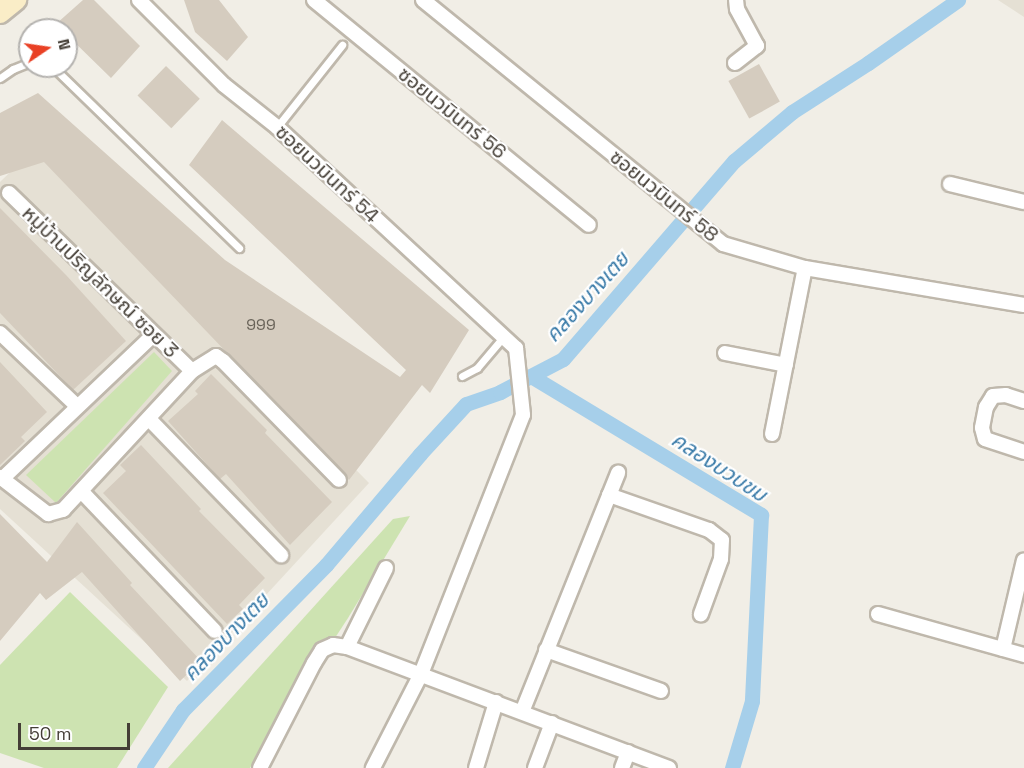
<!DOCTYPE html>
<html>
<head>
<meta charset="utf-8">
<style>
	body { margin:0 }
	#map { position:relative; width:1024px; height:768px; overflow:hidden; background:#f1eee6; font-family:"Space Grotesk","Noto Sans Thai",sans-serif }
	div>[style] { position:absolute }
	.residential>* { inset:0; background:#e5e0d4 }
	.green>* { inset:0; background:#cde3b1 }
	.canal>* { height:15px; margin:-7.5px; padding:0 7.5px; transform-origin:7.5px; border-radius:7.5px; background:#a6cfea }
	.building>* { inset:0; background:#d5ccbf; transform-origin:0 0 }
	.roads { filter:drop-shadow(2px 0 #bfb8ac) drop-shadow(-2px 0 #bfb8ac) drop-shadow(0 2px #bfb8ac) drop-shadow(0 -2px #bfb8ac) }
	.service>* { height:7px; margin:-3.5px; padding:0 3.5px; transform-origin:3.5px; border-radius:3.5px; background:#fff }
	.minor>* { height:14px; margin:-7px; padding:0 7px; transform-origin:7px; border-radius:7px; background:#fff }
	.secondary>* { height:20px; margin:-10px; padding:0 10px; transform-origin:10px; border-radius:10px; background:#faedc7 }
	span { translate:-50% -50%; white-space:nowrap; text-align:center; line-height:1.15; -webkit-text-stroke:4.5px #fff; paint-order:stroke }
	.number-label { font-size:16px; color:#686258 }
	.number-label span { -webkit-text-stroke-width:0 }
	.street-label { font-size:20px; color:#443e36 }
	.water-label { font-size:21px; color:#3779a7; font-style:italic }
	.north { position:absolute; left:18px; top:18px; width:60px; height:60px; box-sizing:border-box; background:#fff; border:2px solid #b4b2af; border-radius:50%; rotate:77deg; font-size:16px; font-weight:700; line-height:24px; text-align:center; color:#443e36 }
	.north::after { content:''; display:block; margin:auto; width:21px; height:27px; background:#e94125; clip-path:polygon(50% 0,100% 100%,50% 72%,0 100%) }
	.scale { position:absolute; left:18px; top:723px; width:112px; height:27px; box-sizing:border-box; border:3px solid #443e36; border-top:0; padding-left:8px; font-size:18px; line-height:21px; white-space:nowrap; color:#443e36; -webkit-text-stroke:4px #fff; paint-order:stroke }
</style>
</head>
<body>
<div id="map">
	<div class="residential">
		<i style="clip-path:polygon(998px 0,1024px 0,1024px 17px)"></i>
		<i style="clip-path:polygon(37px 146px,369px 483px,187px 681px,0 509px,0 182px)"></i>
	</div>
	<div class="green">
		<i style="clip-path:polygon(154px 352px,172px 371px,56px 503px,26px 475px)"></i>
		<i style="clip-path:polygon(410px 516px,348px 618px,250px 768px,168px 768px,393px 519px)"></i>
		<i style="clip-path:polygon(70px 592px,168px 687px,117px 768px,44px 768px,0 753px,0 665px)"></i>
	</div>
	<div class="canal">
		<i style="left:531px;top:376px;width:269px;rotate:31.1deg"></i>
		<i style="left:761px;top:515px;width:186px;rotate:92.8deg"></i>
		<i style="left:752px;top:701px;width:70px;rotate:106.6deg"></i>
		<i style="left:144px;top:768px;width:70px;rotate:-56.1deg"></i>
		<i style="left:183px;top:710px;width:204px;rotate:-45.4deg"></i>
		<i style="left:326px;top:565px;width:145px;rotate:-49.7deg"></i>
		<i style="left:420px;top:454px;width:68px;rotate:-47.4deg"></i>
		<i style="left:466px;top:404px;width:36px;rotate:-19deg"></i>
		<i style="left:500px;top:392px;width:71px;rotate:-27.6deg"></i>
		<i style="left:563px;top:359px;width:262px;rotate:-49.2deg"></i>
		<i style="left:734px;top:161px;width:76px;rotate:-40.2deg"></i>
		<i style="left:792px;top:112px;width:90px;rotate:-32.8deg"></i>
		<i style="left:868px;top:63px;width:110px;rotate:-35deg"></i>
	</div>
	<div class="building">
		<i style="clip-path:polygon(83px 0,94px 0,140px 46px,111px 78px,66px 34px,66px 30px,62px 30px,56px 24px)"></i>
		<i style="clip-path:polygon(184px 0,219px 0,248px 37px,227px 61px,195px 32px)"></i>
		<i style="left:759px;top:64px;width:43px;height:35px;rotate:61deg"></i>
		<i style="left:166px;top:66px;width:47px;height:41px;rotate:44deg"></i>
		<i style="clip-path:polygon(38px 93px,225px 260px,400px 377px,406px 370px,189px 165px,222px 120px,469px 330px,430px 393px,422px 385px,349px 480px,44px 162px,0 176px,0 113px)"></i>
		<i style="clip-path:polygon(0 208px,66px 275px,126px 341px,73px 390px,0 313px)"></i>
		<i style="clip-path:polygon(0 362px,47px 412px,21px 437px,25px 441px,0 465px)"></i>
		<i style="clip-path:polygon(211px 374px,267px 430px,265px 433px,332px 502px,290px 545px,226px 474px,220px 479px,168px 421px,198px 394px,195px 391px)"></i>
		<i style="clip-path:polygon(141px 445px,201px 509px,199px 511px,265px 578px,239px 605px,243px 609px,227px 624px,103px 493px,126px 471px,120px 465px)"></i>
		<i style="clip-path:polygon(0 514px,47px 562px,77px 522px,132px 583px,130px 585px,201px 661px,180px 681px,82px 572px,46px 600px,40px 593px,0 641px)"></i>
	</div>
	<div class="roads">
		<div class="service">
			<i style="left:52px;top:66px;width:261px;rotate:44.2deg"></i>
			<i style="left:0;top:78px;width:16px;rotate:-35deg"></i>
			<i style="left:13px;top:69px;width:18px;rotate:-22deg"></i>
			<i style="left:277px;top:127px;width:105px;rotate:-51.6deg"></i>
			<i style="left:462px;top:376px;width:17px;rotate:-28deg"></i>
			<i style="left:477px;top:368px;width:42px;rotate:-49.8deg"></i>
		</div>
		<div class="minor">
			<i style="left:139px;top:0;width:120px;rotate:45deg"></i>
			<i style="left:224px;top:85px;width:68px;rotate:38.4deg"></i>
			<i style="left:277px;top:127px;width:326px;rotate:42.8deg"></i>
			<i style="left:516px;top:348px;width:67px;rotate:84deg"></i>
			<i style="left:523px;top:415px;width:278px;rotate:111.5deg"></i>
			<i style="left:421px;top:674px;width:106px;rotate:117.1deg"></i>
			<i style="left:314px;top:0;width:355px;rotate:39.3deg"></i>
			<i style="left:423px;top:0;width:387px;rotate:39.1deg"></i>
			<i style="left:723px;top:244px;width:85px;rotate:16.3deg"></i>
			<i style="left:805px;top:268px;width:222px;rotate:9.6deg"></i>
			<i style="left:735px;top:63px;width:28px;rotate:-38deg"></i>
			<i style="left:757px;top:46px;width:42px;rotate:-118.4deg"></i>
			<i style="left:737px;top:9px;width:9px;rotate:-96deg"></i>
			<i style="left:950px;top:184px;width:76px;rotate:13.7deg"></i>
			<i style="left:9px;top:193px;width:255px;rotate:44.2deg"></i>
			<i style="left:0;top:333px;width:106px;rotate:43.5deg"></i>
			<i style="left:725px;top:353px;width:62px;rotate:11.1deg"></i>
			<i style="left:1024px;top:401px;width:19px;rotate:-162deg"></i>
			<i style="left:1006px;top:395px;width:13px;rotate:176deg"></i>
			<i style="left:993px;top:396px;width:13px;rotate:122deg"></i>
			<i style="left:986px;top:407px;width:21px;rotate:101deg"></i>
			<i style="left:982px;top:428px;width:11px;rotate:75deg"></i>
			<i style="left:985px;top:439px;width:41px;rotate:18.4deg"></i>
			<i style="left:149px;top:419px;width:190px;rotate:45.9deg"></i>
			<i style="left:772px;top:434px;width:169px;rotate:-78.8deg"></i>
			<i style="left:0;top:477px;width:61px;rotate:37.6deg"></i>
			<i style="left:48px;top:514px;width:16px;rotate:-15deg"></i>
			<i style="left:63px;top:510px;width:190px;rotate:-47.1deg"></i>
			<i style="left:192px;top:371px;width:28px;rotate:-32deg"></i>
			<i style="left:216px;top:356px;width:9px;rotate:36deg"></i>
			<i style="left:223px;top:361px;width:166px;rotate:45.7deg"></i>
			<i style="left:2px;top:479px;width:209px;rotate:-43.6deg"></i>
			<i style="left:82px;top:492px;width:192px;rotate:46.3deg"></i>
			<i style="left:609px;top:495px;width:106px;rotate:19.3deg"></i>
			<i style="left:709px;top:530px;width:16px;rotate:38deg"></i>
			<i style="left:722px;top:540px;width:19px;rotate:93deg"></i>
			<i style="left:721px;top:559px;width:59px;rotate:110deg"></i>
			<i style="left:878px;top:614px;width:152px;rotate:15.7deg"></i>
			<i style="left:347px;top:647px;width:88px;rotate:-63.7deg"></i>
			<i style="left:1003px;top:649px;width:91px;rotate:-76.7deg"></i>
			<i style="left:546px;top:650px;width:122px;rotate:19.6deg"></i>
			<i style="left:522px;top:712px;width:258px;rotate:-68.1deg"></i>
			<i style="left:260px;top:768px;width:118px;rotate:-62.8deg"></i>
			<i style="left:314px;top:663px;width:15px;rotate:-58deg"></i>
			<i style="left:322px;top:650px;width:12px;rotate:-24deg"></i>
			<i style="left:333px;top:645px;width:14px;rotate:8deg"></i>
			<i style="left:347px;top:647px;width:344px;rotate:20.6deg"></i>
			<i style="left:476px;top:768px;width:69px;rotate:-73.1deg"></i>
			<i style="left:535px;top:768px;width:48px;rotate:-69.3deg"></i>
			<i style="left:622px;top:768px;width:17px;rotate:-69deg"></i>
		</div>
		<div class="secondary">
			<i style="left:0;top:13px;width:21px;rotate:-39deg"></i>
		</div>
	</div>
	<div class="number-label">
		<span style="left:261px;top:325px">999</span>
	</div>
	<div class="street-label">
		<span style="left:452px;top:113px;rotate:39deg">ซอยนวมินทร์ 56</span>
		<span style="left:327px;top:174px;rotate:43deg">ซอยนวมินทร์ 54</span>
		<span style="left:664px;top:196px;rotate:39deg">ซอยนวมินทร์ 58</span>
		<span style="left:100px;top:282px;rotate:44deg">หมู่บ้านปริญลักษณ์ ซอย 3</span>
	</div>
	<div class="water-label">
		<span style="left:587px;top:297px;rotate:-48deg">คลองบางเตย</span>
		<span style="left:719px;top:467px;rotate:33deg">คลองบวบขม</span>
		<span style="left:226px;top:637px;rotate:-46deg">คลองบางเตย</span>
	</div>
	<div class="north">N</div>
	<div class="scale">50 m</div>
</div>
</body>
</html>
